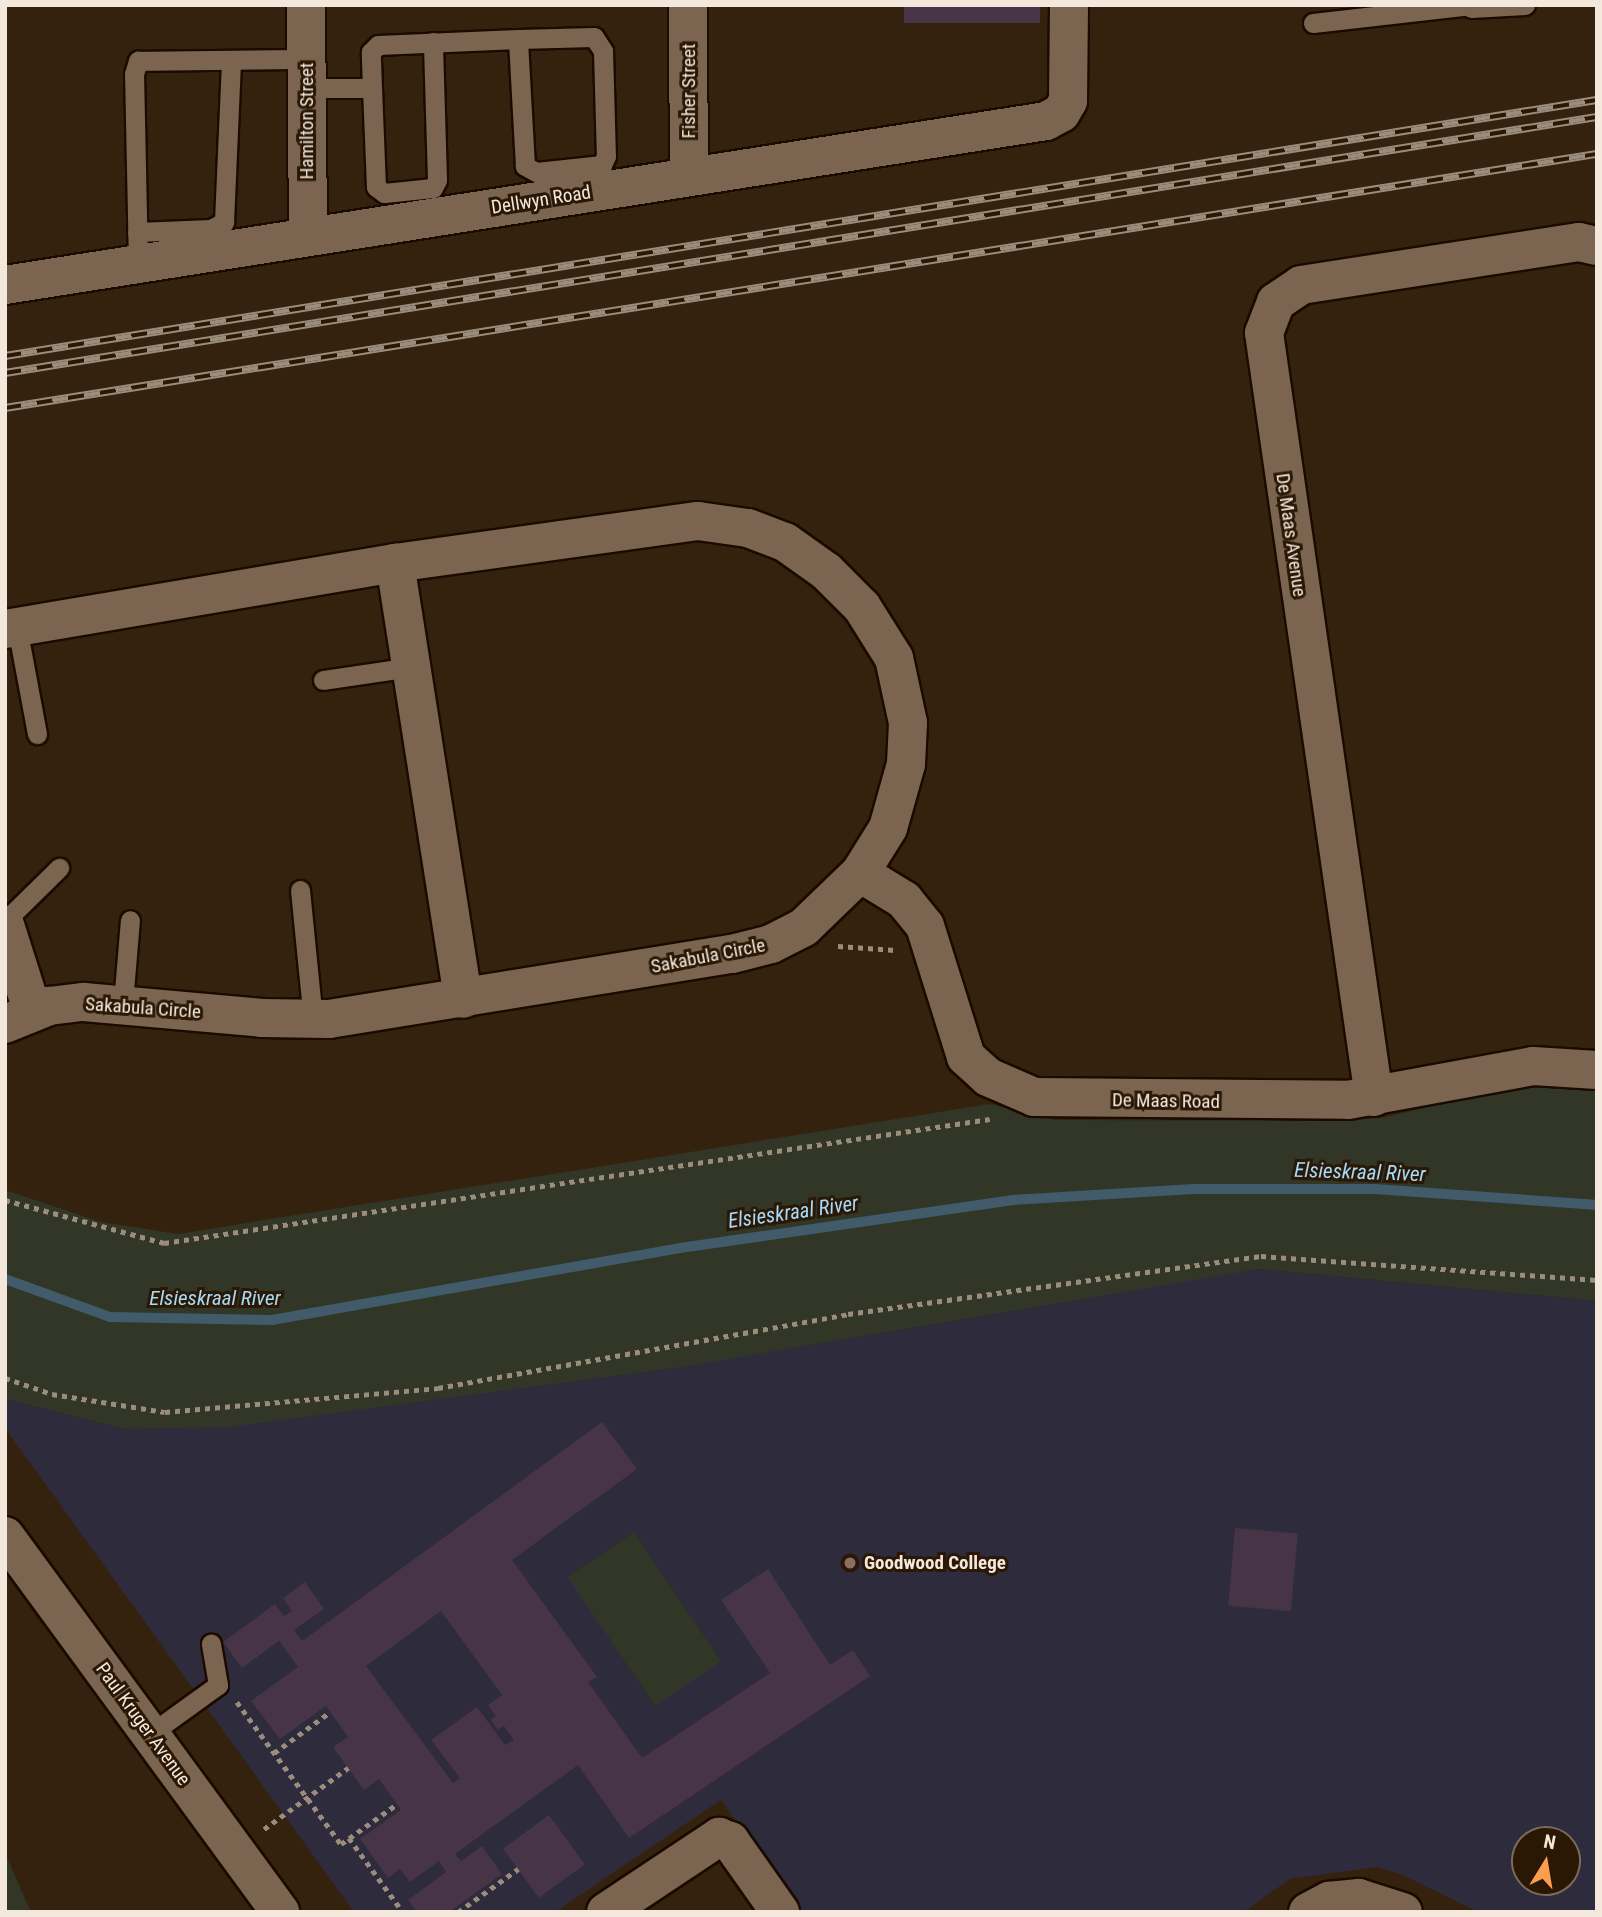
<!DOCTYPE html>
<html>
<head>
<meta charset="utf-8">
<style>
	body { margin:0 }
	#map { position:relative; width:1602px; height:1917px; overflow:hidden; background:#34220e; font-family:"Roboto Condensed",sans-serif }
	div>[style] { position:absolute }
	.education>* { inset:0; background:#2d2b3c }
	.green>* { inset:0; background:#313626; transform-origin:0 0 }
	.stream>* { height:10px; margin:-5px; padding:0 5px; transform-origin:5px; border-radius:5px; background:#415b6b }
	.building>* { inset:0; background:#473447; transform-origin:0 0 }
	.path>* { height:4.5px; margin-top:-2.25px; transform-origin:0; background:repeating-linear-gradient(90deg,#9b8c7c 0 5px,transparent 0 10px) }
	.roads { filter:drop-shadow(2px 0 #1b0a00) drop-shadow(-2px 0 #1b0a00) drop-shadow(0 2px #1b0a00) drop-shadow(0 -2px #1b0a00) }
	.lane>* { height:19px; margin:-9.5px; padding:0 9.5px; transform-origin:9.5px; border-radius:9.5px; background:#7b6550 }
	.street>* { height:38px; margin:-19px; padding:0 19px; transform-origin:19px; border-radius:19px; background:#7b6550 }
	.secondary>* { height:38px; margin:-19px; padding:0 19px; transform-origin:19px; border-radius:19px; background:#7b6550 }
	.rail>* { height:8px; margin-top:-4px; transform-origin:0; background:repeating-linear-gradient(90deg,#2a1805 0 16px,#9b8c7c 0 32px); box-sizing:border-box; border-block:2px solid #9b8c7c }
	.dots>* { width:19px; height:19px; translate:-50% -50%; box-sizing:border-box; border:4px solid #2a1805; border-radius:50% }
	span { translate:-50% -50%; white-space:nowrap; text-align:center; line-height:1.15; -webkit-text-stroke:6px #2a1805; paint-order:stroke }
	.street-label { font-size:19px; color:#f4e7db }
	.poi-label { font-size:19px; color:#f4e7db; font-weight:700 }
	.left { translate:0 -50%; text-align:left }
	.water-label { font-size:21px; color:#a6dafa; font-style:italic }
	.frame { position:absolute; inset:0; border:7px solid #f4e7db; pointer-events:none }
	.north { position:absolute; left:1511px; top:1826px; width:70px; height:70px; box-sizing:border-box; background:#2a1805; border:2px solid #7b6b5b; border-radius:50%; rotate:11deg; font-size:19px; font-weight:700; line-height:28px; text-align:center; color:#f4e7db }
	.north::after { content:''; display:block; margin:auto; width:24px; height:32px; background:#fb9e50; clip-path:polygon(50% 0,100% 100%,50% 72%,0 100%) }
</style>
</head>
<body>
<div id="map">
	<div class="education">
		<i style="clip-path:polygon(evenodd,1259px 1269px,1597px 1301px,1597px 1912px,1478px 1912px,1403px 1875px,1377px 1867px,1290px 1879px,1244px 1912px,801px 1912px,721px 1800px,555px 1912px,354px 1912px,5px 1428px,5px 1399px,124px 1429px,1259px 1269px,1525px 1840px,1567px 1840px,1567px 1882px,1525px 1882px,1525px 1840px)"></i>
	</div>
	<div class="green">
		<i style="clip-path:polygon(1555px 1083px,1597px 1085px,1597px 1301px,1259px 1269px,681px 1367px,229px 1427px,124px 1429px,5px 1399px,5px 1190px,101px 1222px,178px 1234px,990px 1104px,1054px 1120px,1345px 1121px,1386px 1117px,1507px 1088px)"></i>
		<i style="left:634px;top:1532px;width:156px;height:80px;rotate:56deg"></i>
		<i style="clip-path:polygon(5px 1853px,31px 1912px,5px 1912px)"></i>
	</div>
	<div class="stream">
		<i style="left:5px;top:1279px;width:112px;rotate:19.9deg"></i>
		<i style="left:110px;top:1317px;width:162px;rotate:1.1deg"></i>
		<i style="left:272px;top:1320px;width:414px;rotate:-10deg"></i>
		<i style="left:680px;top:1248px;width:335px;rotate:-8.2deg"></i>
		<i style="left:1012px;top:1200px;width:182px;rotate:-3.5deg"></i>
		<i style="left:1194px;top:1189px;width:181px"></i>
		<i style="left:1375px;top:1189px;width:223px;rotate:4.1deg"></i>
	</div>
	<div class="building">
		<i style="left:904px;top:5px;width:136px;height:18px"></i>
		<i style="clip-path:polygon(evenodd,602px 1422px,637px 1469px,512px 1560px,597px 1677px,588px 1682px,642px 1758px,770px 1673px,721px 1600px,768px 1569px,830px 1665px,853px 1650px,870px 1676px,629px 1838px,578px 1765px,455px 1854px,461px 1861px,482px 1846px,502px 1874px,449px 1912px,417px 1912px,408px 1900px,446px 1872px,439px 1861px,410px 1882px,400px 1869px,388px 1878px,360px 1839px,401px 1810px,397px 1804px,379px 1779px,364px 1790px,348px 1768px,333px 1747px,348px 1737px,326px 1706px,280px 1739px,251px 1701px,298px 1667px,279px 1641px,242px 1668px,223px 1642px,275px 1604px,284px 1616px,292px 1611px,283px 1598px,305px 1582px,324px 1609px,294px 1630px,302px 1641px,602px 1422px,441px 1611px,502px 1695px,488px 1705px,496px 1716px,491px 1720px,498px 1730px,504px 1726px,514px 1740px,505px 1745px,477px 1707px,431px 1740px,460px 1778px,453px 1783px,366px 1666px,441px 1611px)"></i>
		<i style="left:1235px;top:1528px;width:63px;height:78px;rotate:5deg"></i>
		<i style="left:549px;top:1815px;width:61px;height:57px;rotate:54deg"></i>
	</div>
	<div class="path">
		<i style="left:838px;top:946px;width:57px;rotate:4deg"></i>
		<i style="left:5px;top:1200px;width:165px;rotate:15.1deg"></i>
		<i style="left:164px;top:1243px;width:835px;rotate:-8.54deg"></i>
		<i style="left:5px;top:1378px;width:50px;rotate:18.8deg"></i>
		<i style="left:52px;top:1394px;width:114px;rotate:9.1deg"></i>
		<i style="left:165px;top:1412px;width:274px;rotate:-5deg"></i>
		<i style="left:438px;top:1388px;width:417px;rotate:-10.2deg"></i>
		<i style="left:848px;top:1314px;width:417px;rotate:-8deg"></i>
		<i style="left:1261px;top:1256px;width:337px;rotate:4.1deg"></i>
		<i style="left:237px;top:1702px;width:176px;rotate:53.8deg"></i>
		<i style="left:341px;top:1844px;width:69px;rotate:-35.5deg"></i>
		<i style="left:274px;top:1753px;width:69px;rotate:-36.2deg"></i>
		<i style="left:264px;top:1829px;width:104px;rotate:-36deg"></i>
		<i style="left:349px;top:1838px;width:92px;rotate:53.9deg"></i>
		<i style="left:458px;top:1912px;width:74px;rotate:-35.6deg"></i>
	</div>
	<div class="roads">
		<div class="lane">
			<i style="left:1471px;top:8px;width:54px;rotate:-3.2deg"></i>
			<i style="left:1313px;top:23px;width:159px;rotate:-6.5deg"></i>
			<i style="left:307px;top:88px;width:65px"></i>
			<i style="left:372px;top:88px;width:99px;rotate:87.7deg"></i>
			<i style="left:376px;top:187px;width:10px;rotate:37deg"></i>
			<i style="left:384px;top:193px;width:49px;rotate:-5.8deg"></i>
			<i style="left:433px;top:188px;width:9px;rotate:-63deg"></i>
			<i style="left:437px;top:180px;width:138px;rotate:-91.7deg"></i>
			<i style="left:372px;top:88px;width:36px;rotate:-92deg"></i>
			<i style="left:371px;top:52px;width:10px;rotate:-45deg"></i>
			<i style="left:378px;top:45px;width:140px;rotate:-2.5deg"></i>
			<i style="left:518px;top:39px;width:76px;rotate:-1.5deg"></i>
			<i style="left:594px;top:37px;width:17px;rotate:57deg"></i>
			<i style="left:603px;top:51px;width:105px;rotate:88.4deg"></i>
			<i style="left:606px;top:156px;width:10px;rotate:114deg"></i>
			<i style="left:602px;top:165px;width:66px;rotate:173.9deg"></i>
			<i style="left:536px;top:172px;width:13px;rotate:-151deg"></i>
			<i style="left:525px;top:166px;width:127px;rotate:-93.2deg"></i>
			<i style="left:137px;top:232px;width:74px;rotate:-2.3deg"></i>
			<i style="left:211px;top:229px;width:15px;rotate:-28deg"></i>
			<i style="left:224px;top:222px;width:162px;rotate:-87.5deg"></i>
			<i style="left:138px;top:263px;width:189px;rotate:-91.2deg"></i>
			<i style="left:134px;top:74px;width:14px;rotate:-73deg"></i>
			<i style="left:138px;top:61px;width:169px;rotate:-0.7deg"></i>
			<i style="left:17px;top:627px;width:109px;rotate:79.4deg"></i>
			<i style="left:323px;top:680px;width:89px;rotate:-8.4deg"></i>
			<i style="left:300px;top:890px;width:131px;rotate:84.3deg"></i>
			<i style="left:5px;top:921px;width:76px;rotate:-44.5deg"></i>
			<i style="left:123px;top:1003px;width:83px;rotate:-85.2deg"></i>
			<i style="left:150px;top:1734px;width:84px;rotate:-35.8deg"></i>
			<i style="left:218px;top:1685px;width:42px;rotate:-99.7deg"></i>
		</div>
		<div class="street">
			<i style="left:306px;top:5px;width:232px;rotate:89.5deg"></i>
			<i style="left:688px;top:5px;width:171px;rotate:89.7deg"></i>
			<i style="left:5px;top:285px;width:1054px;rotate:-8.95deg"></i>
			<i style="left:1046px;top:121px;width:17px;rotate:-28deg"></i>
			<i style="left:1061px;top:113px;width:14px;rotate:-60deg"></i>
			<i style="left:1068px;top:101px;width:96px;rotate:-89.4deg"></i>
			<i style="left:395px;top:563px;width:441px;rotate:81.1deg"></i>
			<i style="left:5px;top:629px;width:396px;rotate:-9.6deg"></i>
			<i style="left:395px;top:563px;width:306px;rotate:-7.9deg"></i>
			<i style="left:698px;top:521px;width:50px;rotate:8deg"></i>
			<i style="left:748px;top:528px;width:40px;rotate:21deg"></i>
			<i style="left:785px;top:542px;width:50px;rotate:35.3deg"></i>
			<i style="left:826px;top:571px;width:51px;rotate:45deg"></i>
			<i style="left:862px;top:607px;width:60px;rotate:57.9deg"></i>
			<i style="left:894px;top:658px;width:66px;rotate:77.8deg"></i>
			<i style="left:908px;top:723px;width:41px;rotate:92.8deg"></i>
			<i style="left:906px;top:764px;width:66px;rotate:105.7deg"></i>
			<i style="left:888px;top:828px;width:53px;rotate:121.9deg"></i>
			<i style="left:5px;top:925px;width:89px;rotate:72.4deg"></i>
			<i style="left:1374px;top:1097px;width:772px;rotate:-98.19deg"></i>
			<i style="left:1264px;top:333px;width:33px;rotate:-69deg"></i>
			<i style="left:1276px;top:302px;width:30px;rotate:-34deg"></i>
			<i style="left:1301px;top:285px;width:281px;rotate:-8.8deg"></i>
			<i style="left:1579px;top:242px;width:18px;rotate:13deg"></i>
			<i style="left:606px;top:1912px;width:136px;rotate:-33.6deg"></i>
			<i style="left:719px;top:1837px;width:12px;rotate:20deg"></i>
			<i style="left:730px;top:1841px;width:87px;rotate:54.8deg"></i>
			<i style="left:1308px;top:1912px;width:24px;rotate:-28deg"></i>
			<i style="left:1329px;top:1901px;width:30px;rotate:-6deg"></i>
			<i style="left:1359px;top:1898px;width:46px;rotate:17.7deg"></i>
		</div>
		<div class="secondary">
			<i style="left:5px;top:1024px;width:48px;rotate:-22.2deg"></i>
			<i style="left:49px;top:1006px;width:35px;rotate:-7deg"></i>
			<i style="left:84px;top:1002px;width:179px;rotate:5.1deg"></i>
			<i style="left:262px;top:1018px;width:67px;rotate:0.9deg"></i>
			<i style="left:329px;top:1019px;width:408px;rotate:-9.2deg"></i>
			<i style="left:732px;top:954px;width:40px;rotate:-14.4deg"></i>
			<i style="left:771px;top:944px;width:37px;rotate:-27deg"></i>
			<i style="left:804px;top:927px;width:78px;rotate:-44deg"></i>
			<i style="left:860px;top:873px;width:52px;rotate:31.5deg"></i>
			<i style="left:904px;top:900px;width:33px;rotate:51deg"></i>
			<i style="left:925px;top:926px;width:137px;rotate:72.6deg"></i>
			<i style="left:966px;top:1057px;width:30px;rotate:42deg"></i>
			<i style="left:988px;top:1077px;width:50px;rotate:23.5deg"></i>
			<i style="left:1034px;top:1097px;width:314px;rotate:0.5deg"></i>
			<i style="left:1348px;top:1100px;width:188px;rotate:-10.4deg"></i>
			<i style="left:1533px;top:1066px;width:64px;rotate:3.6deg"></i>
			<i style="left:5px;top:1536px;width:466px;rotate:53.8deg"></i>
		</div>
	</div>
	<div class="rail">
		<i style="left:5px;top:356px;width:1612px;rotate:-9.14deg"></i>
		<i style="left:5px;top:373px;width:1612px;rotate:-9.14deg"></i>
		<i style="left:5px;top:408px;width:1612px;rotate:-9.07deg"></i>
	</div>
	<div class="dots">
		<i style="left:850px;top:1563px;background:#8d6e63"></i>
	</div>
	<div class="street-label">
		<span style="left:689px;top:91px;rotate:-90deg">Fisher Street</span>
		<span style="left:307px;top:121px;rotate:-90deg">Hamilton Street</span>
		<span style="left:541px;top:200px;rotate:-9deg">Dellwyn Road</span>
		<span style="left:1291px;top:535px;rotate:82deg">De Maas Avenue</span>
		<span style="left:708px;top:956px;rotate:-11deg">Sakabula Circle</span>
		<span style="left:143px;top:1008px;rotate:4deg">Sakabula Circle</span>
		<span style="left:1166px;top:1101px;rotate:1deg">De Maas Road</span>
		<span style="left:143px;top:1724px;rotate:54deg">Paul Kruger Avenue</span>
	</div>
	<div class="poi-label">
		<span class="left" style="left:864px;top:1563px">Goodwood College</span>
	</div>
	<div class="water-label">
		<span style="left:1360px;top:1172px;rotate:2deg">Elsieskraal River</span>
		<span style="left:793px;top:1212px;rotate:-8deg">Elsieskraal River</span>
		<span style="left:215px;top:1298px">Elsieskraal River</span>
	</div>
	<div class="frame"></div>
	<div class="north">N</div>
</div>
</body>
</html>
